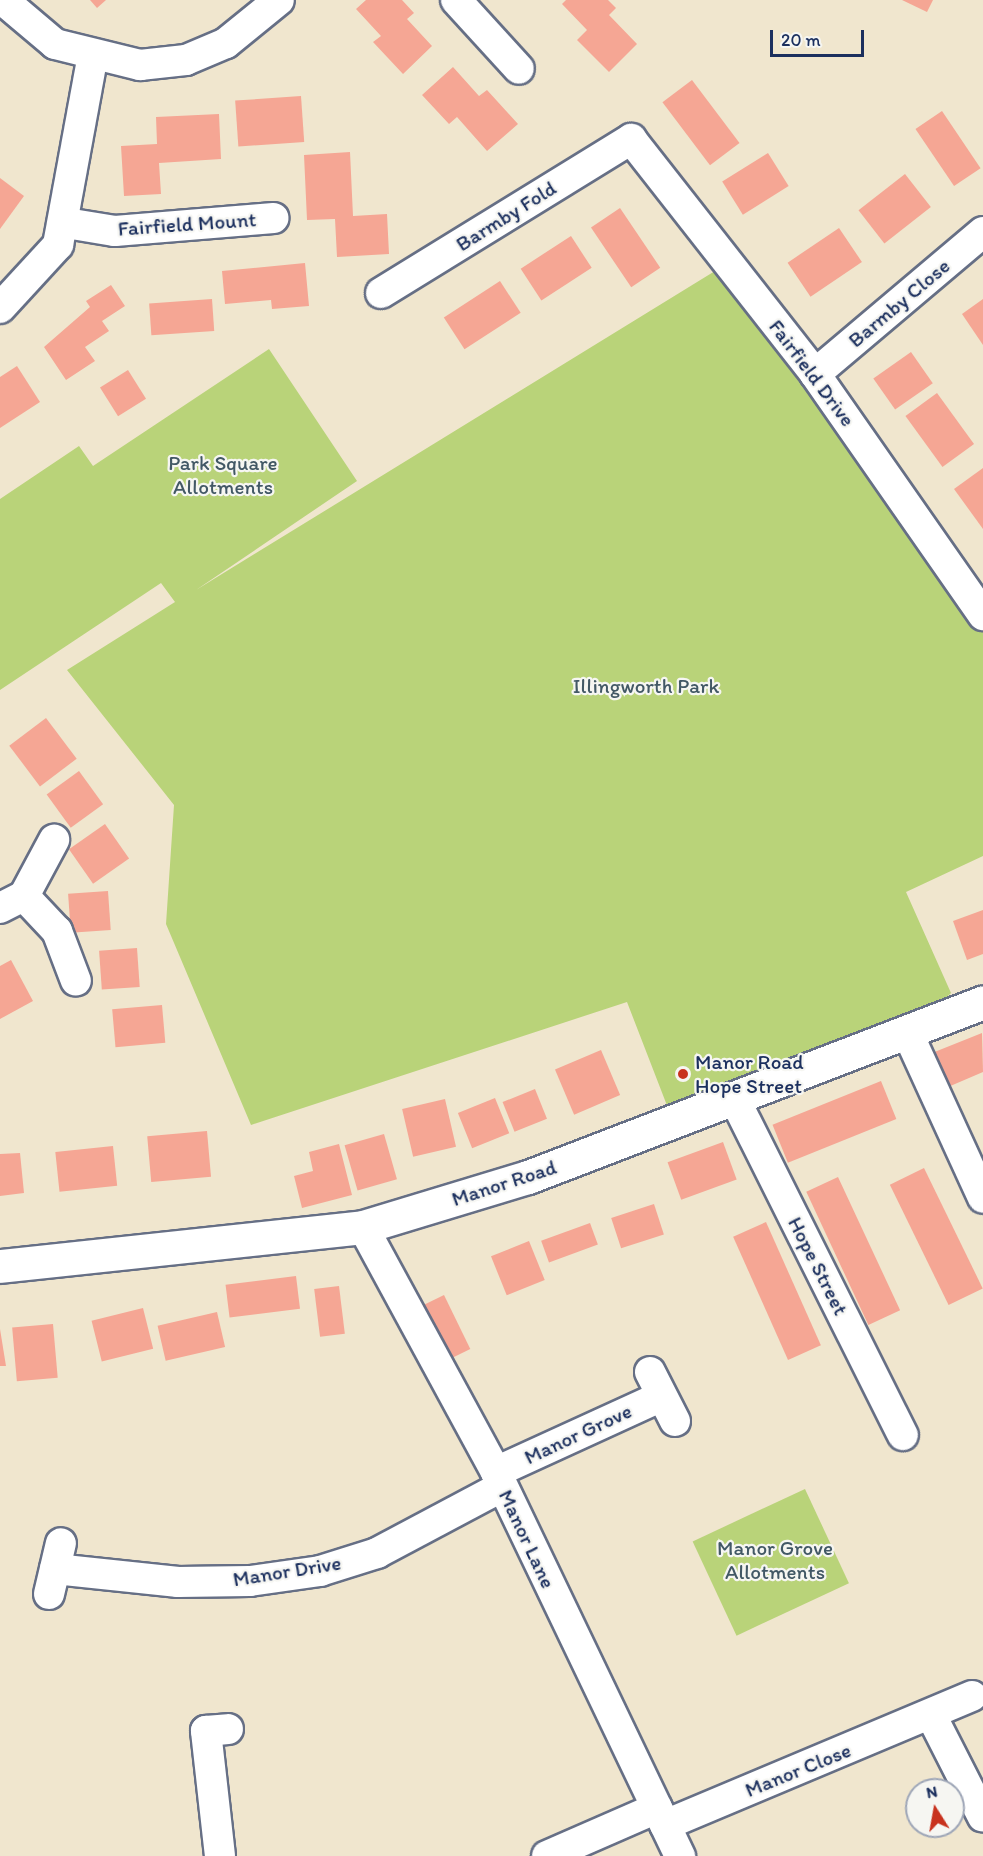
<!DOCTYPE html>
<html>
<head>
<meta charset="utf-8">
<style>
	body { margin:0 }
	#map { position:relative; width:983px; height:1856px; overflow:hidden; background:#f0e6ce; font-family:Itim,sans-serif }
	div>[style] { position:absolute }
	.green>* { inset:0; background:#b9d379; transform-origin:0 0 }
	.building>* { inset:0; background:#f5a694; transform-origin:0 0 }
	.roads { filter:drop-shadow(2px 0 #666f85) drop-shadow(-2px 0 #666f85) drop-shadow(0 2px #666f85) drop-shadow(0 -2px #666f85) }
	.minor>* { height:30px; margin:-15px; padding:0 15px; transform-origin:15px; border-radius:15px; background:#fff }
	.tertiary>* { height:33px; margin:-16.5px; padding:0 16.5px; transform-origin:16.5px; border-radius:16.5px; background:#fff }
	.dots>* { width:16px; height:16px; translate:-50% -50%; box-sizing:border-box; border:3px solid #f6f6f2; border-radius:50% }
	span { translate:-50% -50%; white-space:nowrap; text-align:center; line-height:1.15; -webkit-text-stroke:4.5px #f6f6f2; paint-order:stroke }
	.street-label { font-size:21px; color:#1b2f5e }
	.park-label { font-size:21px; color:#425865 }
	.poi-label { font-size:21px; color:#1b2f5e }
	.left { translate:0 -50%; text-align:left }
	.north { position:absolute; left:905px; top:1778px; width:60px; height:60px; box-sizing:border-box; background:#f6f6f2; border:2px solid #9ea6b7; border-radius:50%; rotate:349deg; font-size:16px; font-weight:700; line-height:24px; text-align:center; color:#1b2f5e }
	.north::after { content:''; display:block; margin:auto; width:21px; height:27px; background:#c8321e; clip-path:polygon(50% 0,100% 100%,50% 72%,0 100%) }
	.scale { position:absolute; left:770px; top:30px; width:94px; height:27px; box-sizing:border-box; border:3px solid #1b2f5e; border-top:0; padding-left:8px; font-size:18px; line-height:21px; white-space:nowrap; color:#1b2f5e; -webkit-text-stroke:4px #f6f6f2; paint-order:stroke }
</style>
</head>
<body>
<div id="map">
	<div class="green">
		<i style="clip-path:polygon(728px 263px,983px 615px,983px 856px,906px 892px,951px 993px,908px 1034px,673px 1121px,627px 1002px,251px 1125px,166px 924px,174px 805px,67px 670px,175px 602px,161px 583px,0 690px,0 499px,79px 446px,93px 466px,269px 349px,357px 481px,196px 590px)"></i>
		<i style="left:805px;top:1489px;width:104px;height:124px;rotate:65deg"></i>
	</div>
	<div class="building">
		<i style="clip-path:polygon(90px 0,106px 0,97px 8px)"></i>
		<i style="clip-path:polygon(366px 0,402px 0,414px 13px,407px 19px,432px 46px,403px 74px,373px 42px,381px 36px,356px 9px)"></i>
		<i style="clip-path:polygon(566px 0,608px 0,616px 8px,609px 15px,637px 44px,609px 72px,577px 40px,587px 30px,562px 4px)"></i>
		<i style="clip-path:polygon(902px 0,933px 0,927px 12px)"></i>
		<i style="clip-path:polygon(453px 67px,479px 96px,487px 90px,518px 124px,487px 151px,457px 117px,449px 124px,422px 95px)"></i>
		<i style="left:692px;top:80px;width:79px;height:37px;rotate:53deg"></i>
		<i style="left:301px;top:96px;width:46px;height:66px;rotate:86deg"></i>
		<i style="left:942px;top:111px;width:69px;height:32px;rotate:56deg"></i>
		<i style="clip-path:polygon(219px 114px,221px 159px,159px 163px,161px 194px,124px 196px,121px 146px,157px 144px,156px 117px)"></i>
		<i style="clip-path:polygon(350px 152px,353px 216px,387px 214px,389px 254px,337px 257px,335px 219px,307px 220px,304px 155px)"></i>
		<i style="left:768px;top:153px;width:39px;height:54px;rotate:58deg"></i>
		<i style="left:905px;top:174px;width:42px;height:59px;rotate:52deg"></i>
		<i style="clip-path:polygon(0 178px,24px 196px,0 229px)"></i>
		<i style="left:620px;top:208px;width:72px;height:35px;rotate:56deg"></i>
		<i style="left:839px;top:228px;width:41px;height:62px;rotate:56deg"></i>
		<i style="left:571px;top:236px;width:38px;height:60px;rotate:57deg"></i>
		<i style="clip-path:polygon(305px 263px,309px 306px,272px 309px,271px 300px,225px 304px,222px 271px)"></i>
		<i style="left:500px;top:281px;width:38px;height:67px;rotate:57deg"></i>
		<i style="clip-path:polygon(111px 285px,125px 306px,102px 321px,109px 331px,85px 347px,95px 361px,66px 380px,44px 347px,90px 307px,86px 301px)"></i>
		<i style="left:212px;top:299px;width:32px;height:63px;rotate:86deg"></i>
		<i style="clip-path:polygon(983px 299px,983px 345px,962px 314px)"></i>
		<i style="left:911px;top:352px;width:38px;height:46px;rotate:55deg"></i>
		<i style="clip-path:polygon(17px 366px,40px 402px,0 428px,0 377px)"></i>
		<i style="left:128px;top:370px;width:34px;height:33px;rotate:58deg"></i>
		<i style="left:937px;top:393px;width:63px;height:39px;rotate:54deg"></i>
		<i style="clip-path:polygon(983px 468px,983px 529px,954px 489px)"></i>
		<i style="left:46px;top:718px;width:51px;height:46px;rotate:53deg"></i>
		<i style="left:79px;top:771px;width:41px;height:40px;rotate:54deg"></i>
		<i style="left:105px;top:824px;width:42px;height:44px;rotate:55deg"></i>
		<i style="left:108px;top:891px;width:39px;height:40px;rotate:86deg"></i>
		<i style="clip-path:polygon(983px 910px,983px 954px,967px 960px,953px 921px)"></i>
		<i style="left:137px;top:948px;width:39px;height:38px;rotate:86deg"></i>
		<i style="clip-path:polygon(11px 960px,33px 1001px,0 1019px,0 966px)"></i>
		<i style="left:162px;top:1005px;width:38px;height:50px;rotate:85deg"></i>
		<i style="clip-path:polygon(982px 1033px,983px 1072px,948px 1087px,932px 1053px)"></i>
		<i style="left:601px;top:1050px;width:49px;height:50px;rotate:67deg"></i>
		<i style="left:881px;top:1081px;width:41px;height:117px;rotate:68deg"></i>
		<i style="left:535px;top:1089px;width:32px;height:35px;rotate:68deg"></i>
		<i style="left:495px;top:1098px;width:38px;height:40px;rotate:68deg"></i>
		<i style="left:445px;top:1099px;width:49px;height:44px;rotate:77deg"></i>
		<i style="left:207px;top:1131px;width:46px;height:60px;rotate:85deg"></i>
		<i style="left:384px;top:1134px;width:47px;height:41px;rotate:74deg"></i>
		<i style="left:723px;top:1142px;width:40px;height:59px;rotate:70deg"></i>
		<i style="clip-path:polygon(339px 1144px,352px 1195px,302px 1208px,294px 1176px,313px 1171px,309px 1152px)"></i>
		<i style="left:113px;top:1146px;width:40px;height:58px;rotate:84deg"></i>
		<i style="clip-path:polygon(20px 1153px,24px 1193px,0 1196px,0 1154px)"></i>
		<i style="left:924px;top:1168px;width:134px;height:38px;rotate:64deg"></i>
		<i style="left:838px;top:1177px;width:147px;height:35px;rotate:65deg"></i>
		<i style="left:654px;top:1204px;width:32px;height:45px;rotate:72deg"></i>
		<i style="left:766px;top:1222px;width:135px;height:36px;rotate:66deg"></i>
		<i style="left:590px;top:1223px;width:23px;height:52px;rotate:70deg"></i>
		<i style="left:529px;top:1241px;width:42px;height:41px;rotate:68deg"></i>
		<i style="left:296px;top:1276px;width:33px;height:71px;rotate:83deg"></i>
		<i style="left:339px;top:1286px;width:48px;height:25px;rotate:83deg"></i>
		<i style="left:444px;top:1295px;width:60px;height:25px;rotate:64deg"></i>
		<i style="left:143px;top:1308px;width:42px;height:53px;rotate:76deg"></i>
		<i style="left:217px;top:1312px;width:36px;height:61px;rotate:77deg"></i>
		<i style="left:53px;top:1324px;width:54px;height:41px;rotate:85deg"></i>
		<i style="clip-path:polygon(0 1329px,6px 1366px,0 1366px)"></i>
	</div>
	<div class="roads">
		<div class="minor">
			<i style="left:3px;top:0;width:68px;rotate:40.2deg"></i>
			<i style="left:55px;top:44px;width:88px;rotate:13.9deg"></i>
			<i style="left:140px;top:65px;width:46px;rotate:-6.2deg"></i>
			<i style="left:186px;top:60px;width:43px;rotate:-23deg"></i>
			<i style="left:226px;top:43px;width:68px;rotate:-39.1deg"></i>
			<i style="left:456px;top:0;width:93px;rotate:47.6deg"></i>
			<i style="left:66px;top:223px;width:50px;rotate:9.3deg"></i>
			<i style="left:115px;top:231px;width:159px;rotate:-4.7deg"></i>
			<i style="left:381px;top:293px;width:294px;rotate:-31.6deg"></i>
			<i style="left:631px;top:139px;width:298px;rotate:51.9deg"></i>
			<i style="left:815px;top:374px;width:294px;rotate:55.1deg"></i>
			<i style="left:0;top:308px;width:86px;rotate:-47.4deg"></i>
			<i style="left:58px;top:245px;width:194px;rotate:-79.6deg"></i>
			<i style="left:815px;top:374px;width:220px;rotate:-40.2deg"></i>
			<i style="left:24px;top:896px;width:48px;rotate:46.7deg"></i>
			<i style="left:57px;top:931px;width:53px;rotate:69.2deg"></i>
			<i style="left:0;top:908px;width:27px;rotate:-27deg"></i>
			<i style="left:24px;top:896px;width:64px;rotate:-61.8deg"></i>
			<i style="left:908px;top:1034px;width:180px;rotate:65.4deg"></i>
			<i style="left:734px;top:1098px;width:377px;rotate:63.4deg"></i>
			<i style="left:363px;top:1227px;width:279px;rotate:61.5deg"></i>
			<i style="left:496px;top:1472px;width:426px;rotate:64.4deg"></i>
			<i style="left:650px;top:1372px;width:55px;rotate:63deg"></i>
			<i style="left:496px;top:1472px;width:180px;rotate:-24.6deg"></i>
			<i style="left:55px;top:1569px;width:124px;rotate:6deg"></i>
			<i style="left:178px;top:1582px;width:72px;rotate:-0.8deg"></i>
			<i style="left:250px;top:1581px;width:71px;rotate:-8.1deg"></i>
			<i style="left:320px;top:1571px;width:60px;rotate:-17.5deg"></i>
			<i style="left:377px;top:1553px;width:140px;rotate:-28deg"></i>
			<i style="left:49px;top:1594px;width:52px;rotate:-76.8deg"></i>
			<i style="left:931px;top:1715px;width:114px;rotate:63deg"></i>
			<i style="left:665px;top:1825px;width:333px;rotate:-22.8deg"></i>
			<i style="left:220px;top:1856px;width:126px;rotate:-96.4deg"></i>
			<i style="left:206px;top:1731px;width:22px;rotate:-5deg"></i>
			<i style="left:547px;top:1856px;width:120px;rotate:-23.6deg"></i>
		</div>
		<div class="tertiary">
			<i style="left:0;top:1266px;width:365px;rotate:-6.1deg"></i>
			<i style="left:363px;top:1227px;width:172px;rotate:-16.9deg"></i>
			<i style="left:528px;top:1177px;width:487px;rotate:-21deg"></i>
		</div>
	</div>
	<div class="dots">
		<i style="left:683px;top:1074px;background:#c8321e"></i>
	</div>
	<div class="street-label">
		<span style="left:506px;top:216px;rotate:-32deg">Barmby Fold</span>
		<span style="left:187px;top:224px;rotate:-4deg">Fairfield Mount</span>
		<span style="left:899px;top:303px;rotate:-40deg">Barmby Close</span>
		<span style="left:812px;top:373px;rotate:53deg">Fairfield Drive</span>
		<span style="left:504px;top:1183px;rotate:-18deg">Manor Road</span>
		<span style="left:818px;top:1266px;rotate:63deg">Hope Street</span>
		<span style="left:578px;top:1434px;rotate:-25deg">Manor Grove</span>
		<span style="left:527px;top:1539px;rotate:65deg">Manor Lane</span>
		<span style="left:287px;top:1571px;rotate:-9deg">Manor Drive</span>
		<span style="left:798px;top:1770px;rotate:-22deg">Manor Close</span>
	</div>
	<div class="park-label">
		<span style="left:223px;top:475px">Park Square<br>Allotments</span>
		<span style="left:646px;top:686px">Illingworth Park</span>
		<span style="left:775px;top:1560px">Manor Grove<br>Allotments</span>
	</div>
	<div class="poi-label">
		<span class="left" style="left:695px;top:1074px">Manor Road<br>Hope Street</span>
	</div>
	<div class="north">N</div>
	<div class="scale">20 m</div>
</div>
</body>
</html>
